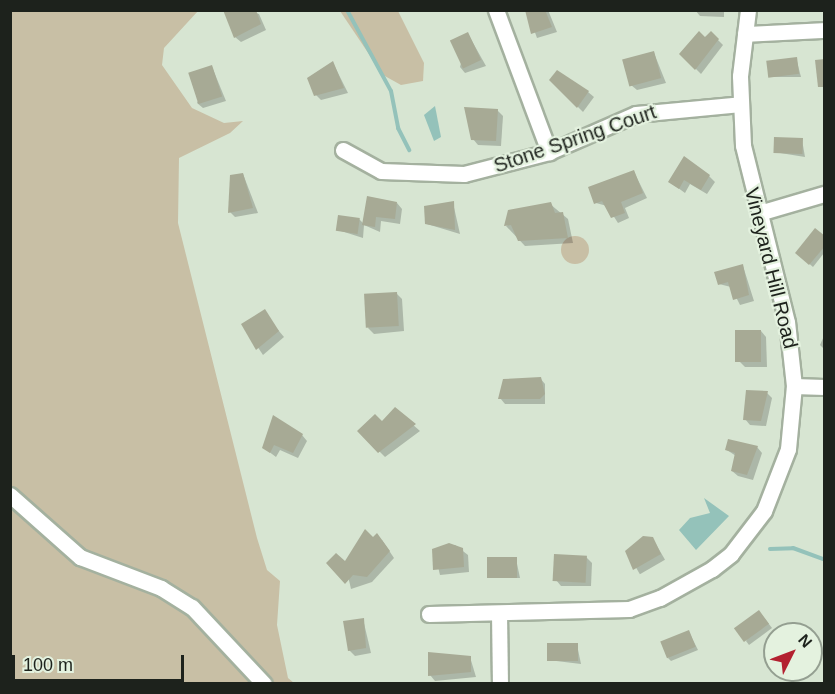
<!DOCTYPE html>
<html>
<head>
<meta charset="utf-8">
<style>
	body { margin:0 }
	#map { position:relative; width:835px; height:694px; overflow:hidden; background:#d7e5d2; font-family:Arial,sans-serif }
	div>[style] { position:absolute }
	.green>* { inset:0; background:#c8bfa5 }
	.round { border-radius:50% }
	.water>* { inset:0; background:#94c2ba }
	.shadow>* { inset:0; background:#0003; transform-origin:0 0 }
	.stream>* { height:4px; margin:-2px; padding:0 2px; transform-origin:2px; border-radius:2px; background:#94c2ba }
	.building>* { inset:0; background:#a7aa95; transform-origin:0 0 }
	.roads { filter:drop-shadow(2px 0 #a4b19f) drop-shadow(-2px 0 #a4b19f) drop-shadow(0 2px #a4b19f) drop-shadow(0 -2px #a4b19f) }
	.minor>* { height:15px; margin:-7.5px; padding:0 7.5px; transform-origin:7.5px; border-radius:7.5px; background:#fff }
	span { translate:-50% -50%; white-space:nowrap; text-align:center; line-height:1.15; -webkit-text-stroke:4.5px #e4f2df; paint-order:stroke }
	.street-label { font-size:20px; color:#1d221c }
	.frame { position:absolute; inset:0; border:12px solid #1d221c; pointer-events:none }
	.north { position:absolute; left:763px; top:622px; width:60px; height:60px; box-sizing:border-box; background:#e4f2df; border:2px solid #949f91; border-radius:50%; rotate:48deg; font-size:16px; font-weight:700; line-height:24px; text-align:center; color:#1d221c }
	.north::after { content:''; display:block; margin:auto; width:21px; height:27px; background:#b32130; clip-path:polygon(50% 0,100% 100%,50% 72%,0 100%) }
	.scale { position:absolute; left:12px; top:655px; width:172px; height:27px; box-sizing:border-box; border:3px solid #1d221c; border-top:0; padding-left:8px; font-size:18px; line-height:21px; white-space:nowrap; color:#1d221c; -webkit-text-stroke:4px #e4f2df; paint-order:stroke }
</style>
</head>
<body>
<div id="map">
	<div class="green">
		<i style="clip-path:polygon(10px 11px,198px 11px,164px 48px,162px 65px,192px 108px,224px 123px,243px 121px,230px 133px,179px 158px,178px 223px,257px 538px,267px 570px,280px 581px,277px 625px,288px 678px,294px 683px,11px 683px)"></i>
		<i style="clip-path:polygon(340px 11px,398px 11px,424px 63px,423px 81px,401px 85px,383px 75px)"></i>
		<i class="round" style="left:561px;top:236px;width:28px;height:28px"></i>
	</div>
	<div class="water">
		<i style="clip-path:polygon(435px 106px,441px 137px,434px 141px,424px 115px)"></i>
		<i style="clip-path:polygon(704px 498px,729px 516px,696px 550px,679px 530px,690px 518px,710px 513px)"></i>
	</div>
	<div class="shadow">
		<i style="clip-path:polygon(248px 10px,259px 14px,266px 30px,241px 42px,235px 37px)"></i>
		<i style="clip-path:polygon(527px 10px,548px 10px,557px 32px,537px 38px)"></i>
		<i style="clip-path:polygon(695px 10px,724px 10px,724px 17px,700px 16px)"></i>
		<i style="clip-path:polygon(711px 33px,723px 45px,701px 74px,681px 54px)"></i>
		<i style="clip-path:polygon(468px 34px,486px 66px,465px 73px,460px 67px)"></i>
		<i style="clip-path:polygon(654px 53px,666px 83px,637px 90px,631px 85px)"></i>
		<i style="clip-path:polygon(796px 58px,801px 77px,770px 77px)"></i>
		<i style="clip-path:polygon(333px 63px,348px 93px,321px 100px,316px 95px)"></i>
		<i style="clip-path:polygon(212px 67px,226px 101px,203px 108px,197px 103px)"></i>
		<i style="clip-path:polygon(551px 80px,588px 92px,594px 97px,583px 112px)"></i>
		<i style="clip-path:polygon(497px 110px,503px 116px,501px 146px,478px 145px,473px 139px)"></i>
		<i style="clip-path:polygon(802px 140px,805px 157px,774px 152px)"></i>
		<i style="clip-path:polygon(634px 172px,647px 198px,625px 208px,629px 218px,618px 223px,607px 206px,596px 203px)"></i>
		<i style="clip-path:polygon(243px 174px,258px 213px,235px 217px,230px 212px)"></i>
		<i style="clip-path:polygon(709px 176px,715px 182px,707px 194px,690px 184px,685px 193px,670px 182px)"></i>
		<i style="clip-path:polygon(397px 203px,402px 209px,400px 224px,381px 221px,380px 232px,364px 225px,363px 238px,338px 230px,359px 219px,364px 224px)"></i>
		<i style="clip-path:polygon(453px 203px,460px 234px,427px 224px)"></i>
		<i style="clip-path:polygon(550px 204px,568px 219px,573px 243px,525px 246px,506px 226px)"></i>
		<i style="clip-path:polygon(824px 238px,824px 253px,813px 267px,797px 253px)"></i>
		<i style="clip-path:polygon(743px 266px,754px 301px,740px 305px,731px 287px,719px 284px)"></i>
		<i style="clip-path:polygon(396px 293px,402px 299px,404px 331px,374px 334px,368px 328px)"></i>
		<i style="clip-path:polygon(268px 318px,284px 337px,263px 355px,243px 325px)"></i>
		<i style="clip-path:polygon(761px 331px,766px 337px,767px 367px,745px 367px,739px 361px)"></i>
		<i style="clip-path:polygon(824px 336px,824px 349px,820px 345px)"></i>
		<i style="clip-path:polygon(540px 378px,545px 384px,545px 404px,505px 404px,500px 398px)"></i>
		<i style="clip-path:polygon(767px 393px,772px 398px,766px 426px,750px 425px,745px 419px)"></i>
		<i style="clip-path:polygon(395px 409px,420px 431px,385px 457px,359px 431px,382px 423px)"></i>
		<i style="clip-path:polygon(302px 435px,307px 441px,298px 458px,280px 450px,276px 457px,264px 448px)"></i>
		<i style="clip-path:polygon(757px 447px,762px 453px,753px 480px,738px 476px,732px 471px,736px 456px,727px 450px)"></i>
		<i style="clip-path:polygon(373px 539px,382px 540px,394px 558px,372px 582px,351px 589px,345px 563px)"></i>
		<i style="left:653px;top:539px;width:24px;height:29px;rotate:60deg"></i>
		<i style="clip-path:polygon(455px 545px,468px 555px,469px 572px,440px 575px,434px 550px)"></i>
		<i style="clip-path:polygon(586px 557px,592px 563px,591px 586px,561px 586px,556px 580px)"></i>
		<i style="clip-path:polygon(516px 559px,520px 578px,488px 578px)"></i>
		<i style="clip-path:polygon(762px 615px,772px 628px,749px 645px,746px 641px)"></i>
		<i style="clip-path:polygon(363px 619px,371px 653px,355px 656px,349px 650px)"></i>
		<i style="clip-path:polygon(689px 632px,698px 650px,671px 661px,668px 658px)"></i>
		<i style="clip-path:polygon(577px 645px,581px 664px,548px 660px)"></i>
		<i style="clip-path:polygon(470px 657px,476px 677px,435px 681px,430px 675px)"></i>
	</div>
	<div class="stream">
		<i style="left:347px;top:10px;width:92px;rotate:61.5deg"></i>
		<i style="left:391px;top:91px;width:38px;rotate:79deg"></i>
		<i style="left:398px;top:128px;width:25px;rotate:63deg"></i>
		<i style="left:770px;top:549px;width:23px;rotate:-2deg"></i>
		<i style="left:793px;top:548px;width:33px;rotate:20deg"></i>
	</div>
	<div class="building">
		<i style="clip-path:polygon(223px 10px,256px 10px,261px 24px,234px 38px)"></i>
		<i style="clip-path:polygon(525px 10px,545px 10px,552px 27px,531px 34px)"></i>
		<i style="clip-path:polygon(699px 31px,705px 37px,711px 31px,719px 39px,695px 70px,679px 54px)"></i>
		<i style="left:468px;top:32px;width:31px;height:20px;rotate:65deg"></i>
		<i style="left:654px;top:51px;width:28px;height:33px;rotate:75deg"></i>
		<i style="left:797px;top:57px;width:17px;height:31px;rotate:83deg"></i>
		<i style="clip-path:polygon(825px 59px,825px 87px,818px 87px,815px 60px)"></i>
		<i style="clip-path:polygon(333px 61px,344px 88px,314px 96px,307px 78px)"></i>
		<i style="left:212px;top:65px;width:33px;height:25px;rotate:72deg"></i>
		<i style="clip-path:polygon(557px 70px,589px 91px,577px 108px,549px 80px)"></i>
		<i style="clip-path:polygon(464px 107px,498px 109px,496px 141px,471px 140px)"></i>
		<i style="left:774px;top:137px;width:29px;height:16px;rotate:2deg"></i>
		<i style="clip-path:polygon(684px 156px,710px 175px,701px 190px,684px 180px,679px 189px,668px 182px)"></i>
		<i style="clip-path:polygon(634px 170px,643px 193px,621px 202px,625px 213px,611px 218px,602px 201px,594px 204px,588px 187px)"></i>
		<i style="clip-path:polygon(243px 173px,253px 208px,228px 213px,230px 175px)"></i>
		<i style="clip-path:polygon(367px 196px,397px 202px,395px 219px,376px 217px,375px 227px,362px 225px)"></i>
		<i style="clip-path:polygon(454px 201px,455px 230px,425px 224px,424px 206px)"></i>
		<i style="clip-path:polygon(551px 202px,555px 213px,563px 212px,568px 238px,518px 241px,511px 225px,504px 226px,508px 210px)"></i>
		<i style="left:338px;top:215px;width:22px;height:16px;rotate:8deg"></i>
		<i style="clip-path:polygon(815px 228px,825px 236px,825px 246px,809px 265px,795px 253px)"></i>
		<i style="clip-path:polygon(743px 264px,749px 295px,733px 300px,728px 282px,718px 285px,714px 272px)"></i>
		<i style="left:397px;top:292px;width:34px;height:33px;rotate:87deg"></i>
		<i style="clip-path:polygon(265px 309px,279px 331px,256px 350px,241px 324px)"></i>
		<i style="left:735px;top:330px;width:26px;height:32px"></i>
		<i style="clip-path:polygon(541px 377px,545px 394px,540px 399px,498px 399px,503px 379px)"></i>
		<i style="clip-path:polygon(746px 390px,768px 391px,761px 421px,743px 420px)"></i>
		<i style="clip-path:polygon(395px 407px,416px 424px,378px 453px,357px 431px,375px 414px,382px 421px)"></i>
		<i style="clip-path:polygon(273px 415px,303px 434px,293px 453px,274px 445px,270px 453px,262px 448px)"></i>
		<i style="clip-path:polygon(728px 439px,758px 446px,747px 475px,731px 471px,735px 453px,725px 450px)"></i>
		<i style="clip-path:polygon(365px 529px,373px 537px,377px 533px,390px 551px,367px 577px,353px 575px,345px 584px,326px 563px,336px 553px,345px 561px)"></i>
		<i style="clip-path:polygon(643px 536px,653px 537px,661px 554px,633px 570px,625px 551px)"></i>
		<i style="clip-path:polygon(449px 543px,463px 548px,464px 567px,433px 570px,432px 549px)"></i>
		<i style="left:554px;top:554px;width:33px;height:27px;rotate:3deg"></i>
		<i style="left:487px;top:557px;width:30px;height:21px"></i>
		<i style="left:759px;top:610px;width:17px;height:31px;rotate:54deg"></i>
		<i style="clip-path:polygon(364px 618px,366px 648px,348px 651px,343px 621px)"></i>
		<i style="left:689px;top:630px;width:18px;height:31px;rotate:68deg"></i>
		<i style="left:547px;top:643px;width:31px;height:18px"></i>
		<i style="clip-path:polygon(428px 652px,471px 656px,471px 672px,428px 676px)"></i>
	</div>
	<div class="roads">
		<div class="minor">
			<i style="left:496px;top:10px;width:152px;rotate:69.5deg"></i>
			<i style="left:745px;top:34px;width:79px;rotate:-2.9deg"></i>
			<i style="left:343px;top:150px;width:43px;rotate:28.9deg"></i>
			<i style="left:381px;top:171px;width:83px;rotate:2.1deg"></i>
			<i style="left:464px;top:174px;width:88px;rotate:-14.5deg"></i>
			<i style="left:549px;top:152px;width:95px;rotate:-23.6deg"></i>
			<i style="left:636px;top:114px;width:105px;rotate:-5.4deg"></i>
			<i style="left:759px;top:213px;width:68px;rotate:-16.3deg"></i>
			<i style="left:794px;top:386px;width:30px;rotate:2deg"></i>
			<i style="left:10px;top:495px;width:94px;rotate:41.5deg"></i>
			<i style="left:80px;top:557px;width:87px;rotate:20.9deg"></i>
			<i style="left:161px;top:588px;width:36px;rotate:32deg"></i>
			<i style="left:192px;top:607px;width:105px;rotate:46.9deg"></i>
			<i style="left:499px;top:613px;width:71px;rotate:89.2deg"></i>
			<i style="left:429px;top:614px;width:200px;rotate:-1.4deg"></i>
			<i style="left:629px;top:609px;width:33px;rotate:-20deg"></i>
			<i style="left:660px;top:598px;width:60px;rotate:-29.1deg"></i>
			<i style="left:712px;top:569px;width:24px;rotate:-38deg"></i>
			<i style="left:731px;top:554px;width:54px;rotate:-52.5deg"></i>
			<i style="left:764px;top:511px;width:66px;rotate:-68.8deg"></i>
			<i style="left:788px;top:449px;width:63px;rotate:-84.6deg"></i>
			<i style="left:794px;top:386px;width:64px;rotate:-96.2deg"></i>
			<i style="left:787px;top:322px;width:182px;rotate:-104deg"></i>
			<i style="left:743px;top:145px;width:69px;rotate:-92.5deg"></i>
			<i style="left:740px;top:76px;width:66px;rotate:-83.1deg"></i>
		</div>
	</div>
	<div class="street-label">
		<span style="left:575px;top:139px;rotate:-19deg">Stone Spring Court</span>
		<span style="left:771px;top:268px;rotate:76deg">Vineyard Hill Road</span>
	</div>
	<div class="frame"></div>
	<div class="north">N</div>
	<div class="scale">100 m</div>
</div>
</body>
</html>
